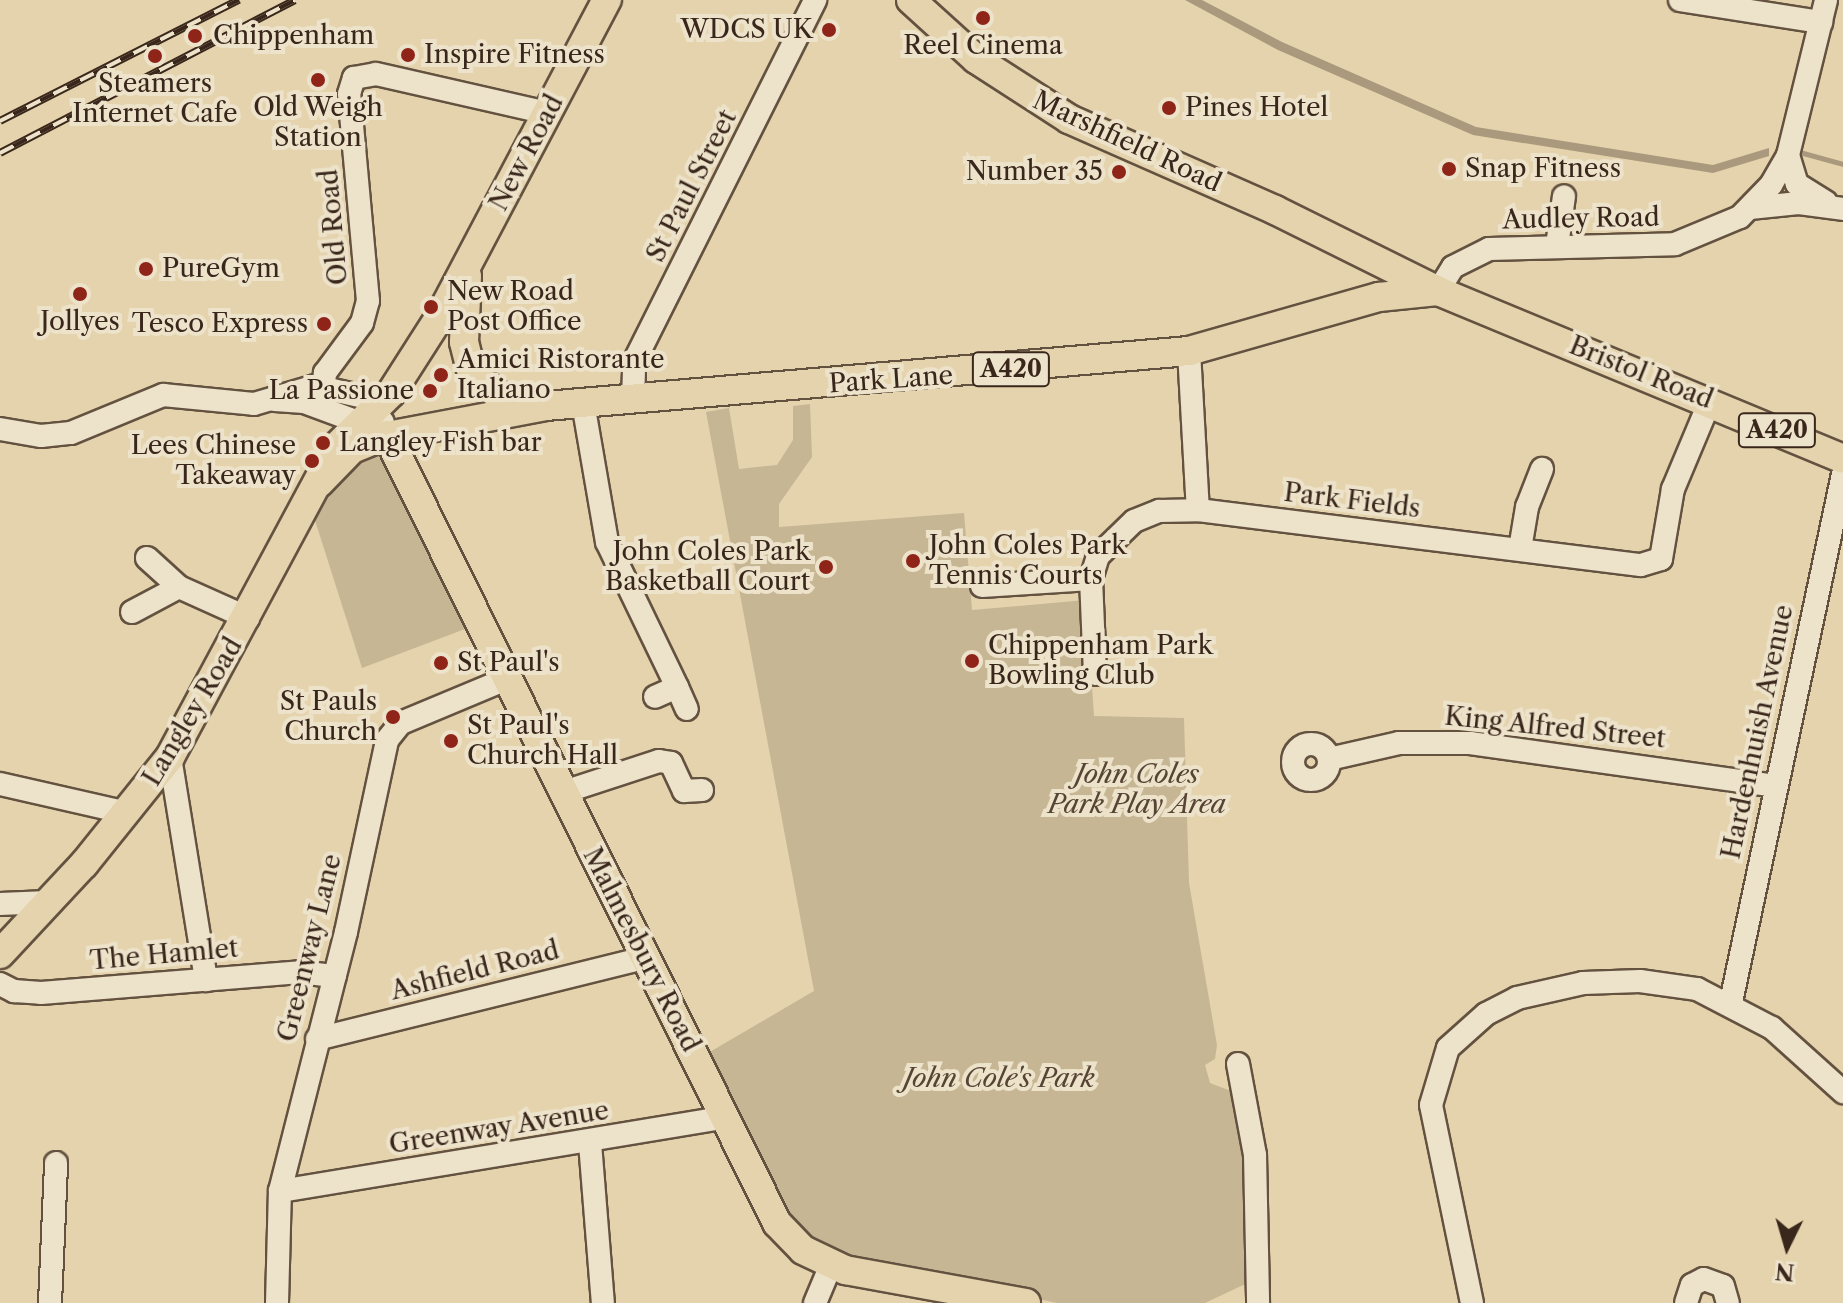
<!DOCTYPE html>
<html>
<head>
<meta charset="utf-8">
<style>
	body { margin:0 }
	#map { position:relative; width:1843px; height:1303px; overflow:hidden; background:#e4d3ad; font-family:"Libre Caslon Text",serif }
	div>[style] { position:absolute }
	.green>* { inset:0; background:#c7b694 }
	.water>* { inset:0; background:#aa997c }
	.stream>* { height:5px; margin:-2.5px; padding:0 2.5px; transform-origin:2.5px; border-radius:2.5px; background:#aa997c }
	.roads { filter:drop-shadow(2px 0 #645240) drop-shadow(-2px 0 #645240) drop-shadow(0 2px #645240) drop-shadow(0 -2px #645240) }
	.minor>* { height:22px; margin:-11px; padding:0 11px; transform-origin:11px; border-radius:11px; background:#ede2ca }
	.minor>.ring { margin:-11px; padding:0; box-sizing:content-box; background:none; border:22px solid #ede2ca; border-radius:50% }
	.major>* { height:28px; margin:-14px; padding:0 14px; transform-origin:14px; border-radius:14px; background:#e4d3ad }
	.rail>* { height:8px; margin-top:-4px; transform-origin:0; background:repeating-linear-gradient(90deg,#ede2ca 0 15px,#3a271c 0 30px); box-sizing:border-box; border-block:2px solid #3a271c }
	.dots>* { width:22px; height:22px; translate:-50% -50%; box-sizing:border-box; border:4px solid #ede2ca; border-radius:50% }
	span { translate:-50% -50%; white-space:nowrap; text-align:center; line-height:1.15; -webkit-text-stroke:8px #ede2ca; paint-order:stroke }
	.shield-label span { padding:2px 6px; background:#ede2ca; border:2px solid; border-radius:6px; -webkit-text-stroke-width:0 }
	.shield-label { font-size:24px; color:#3a271c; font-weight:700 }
	.poi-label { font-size:26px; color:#3a271c }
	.right { translate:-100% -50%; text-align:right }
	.left { translate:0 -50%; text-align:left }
	.street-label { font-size:26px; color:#3a271c }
	.park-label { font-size:26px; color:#564434; font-style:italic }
	.north { position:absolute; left:1747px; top:1207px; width:80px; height:80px; -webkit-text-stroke:6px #ede2ca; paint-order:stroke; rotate:185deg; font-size:22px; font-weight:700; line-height:32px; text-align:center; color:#3a271c }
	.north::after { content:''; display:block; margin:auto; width:28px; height:36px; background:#3a271c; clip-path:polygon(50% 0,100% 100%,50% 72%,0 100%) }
</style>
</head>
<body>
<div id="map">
	<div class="green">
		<i style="clip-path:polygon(810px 404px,812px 457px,779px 504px,779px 527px,964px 513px,972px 610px,1086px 600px,1094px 716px,1184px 718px,1189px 883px,1217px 1045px,1215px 1059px,1205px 1065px,1210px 1083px,1239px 1094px,1256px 1279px,1205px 1303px,1057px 1303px,854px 1259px,811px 1239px,769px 1191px,703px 1056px,814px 991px,706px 412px,729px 408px,739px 469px,777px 465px,793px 440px,793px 406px)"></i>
		<i style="clip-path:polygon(374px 452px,393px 466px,465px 629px,362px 668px,312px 511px,350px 461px)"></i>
	</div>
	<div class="water">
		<i style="clip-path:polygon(1185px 0,1202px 0,1282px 42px,1476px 127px,1713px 165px,1769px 148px,1769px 156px,1713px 173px,1473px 135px,1278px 50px)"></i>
	</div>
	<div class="stream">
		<i style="left:1803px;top:153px;width:41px;rotate:15.4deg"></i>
	</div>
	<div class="roads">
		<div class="minor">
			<i style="left:1680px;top:0;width:143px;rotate:8.9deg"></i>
			<i style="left:1788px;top:155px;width:30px;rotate:73deg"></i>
			<i style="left:1797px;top:184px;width:34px;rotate:32deg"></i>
			<i style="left:1750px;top:208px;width:49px;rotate:-5.8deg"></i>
			<i style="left:1799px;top:203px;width:44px;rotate:7.8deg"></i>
			<i style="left:1557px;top:246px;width:50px;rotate:-82deg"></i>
			<i style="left:1438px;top:291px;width:28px;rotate:-58deg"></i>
			<i style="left:1453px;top:267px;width:40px;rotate:-26.6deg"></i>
			<i style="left:1489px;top:249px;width:186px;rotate:-1.5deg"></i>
			<i style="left:1675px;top:244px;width:70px;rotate:-22.6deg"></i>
			<i style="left:1740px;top:217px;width:45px;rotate:-45.9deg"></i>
			<i style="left:1771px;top:185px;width:34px;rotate:-60deg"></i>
			<i style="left:1788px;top:155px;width:160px;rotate:-76.2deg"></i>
			<i style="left:1189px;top:351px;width:159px;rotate:86.8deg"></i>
			<i style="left:1198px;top:510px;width:446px;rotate:7.1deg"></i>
			<i style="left:1641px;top:565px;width:21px;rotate:-17deg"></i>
			<i style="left:1661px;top:559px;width:71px;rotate:-80.3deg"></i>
			<i style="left:1673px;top:489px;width:95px;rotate:-67.2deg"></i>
			<i style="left:633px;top:399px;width:37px;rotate:-88deg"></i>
			<i style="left:634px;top:362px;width:405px;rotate:-63.4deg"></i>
			<i style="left:275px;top:400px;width:29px;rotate:4deg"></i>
			<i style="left:304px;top:402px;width:72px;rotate:20.2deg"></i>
			<i style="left:583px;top:403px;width:141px;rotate:80.2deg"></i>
			<i style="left:607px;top:542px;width:161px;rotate:64.2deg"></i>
			<i style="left:677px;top:687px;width:24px;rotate:156deg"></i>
			<i style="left:323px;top:407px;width:34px;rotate:-87deg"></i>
			<i style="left:325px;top:373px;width:62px;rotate:-53.5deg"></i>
			<i style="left:362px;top:323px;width:23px;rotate:-75deg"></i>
			<i style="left:368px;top:301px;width:208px;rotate:-95.2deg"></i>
			<i style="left:349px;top:94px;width:17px;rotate:-73deg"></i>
			<i style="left:354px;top:78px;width:22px;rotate:-10deg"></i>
			<i style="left:376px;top:74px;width:176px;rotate:12.8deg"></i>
			<i style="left:0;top:429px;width:42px;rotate:9.7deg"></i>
			<i style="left:41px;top:436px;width:30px;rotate:-6deg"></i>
			<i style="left:71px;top:433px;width:100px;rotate:-22.4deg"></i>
			<i style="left:163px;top:395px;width:91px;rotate:5.6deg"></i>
			<i style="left:254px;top:404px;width:64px;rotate:-16.4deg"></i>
			<i style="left:315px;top:386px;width:50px;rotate:12.7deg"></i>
			<i style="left:364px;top:397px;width:31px;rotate:53deg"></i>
			<i style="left:1520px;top:549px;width:43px;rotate:-80.5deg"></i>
			<i style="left:1527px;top:507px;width:41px;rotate:-68.5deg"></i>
			<i style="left:147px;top:558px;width:43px;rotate:42.2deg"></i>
			<i style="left:982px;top:586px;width:109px;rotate:-3.7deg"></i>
			<i style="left:132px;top:612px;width:53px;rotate:-28deg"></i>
			<i style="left:179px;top:587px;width:76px;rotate:24.2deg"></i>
			<i style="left:1095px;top:674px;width:95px;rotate:-92.4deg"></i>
			<i style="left:1091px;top:579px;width:24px;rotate:-73deg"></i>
			<i style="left:1098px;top:556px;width:50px;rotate:-44.2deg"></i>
			<i style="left:1134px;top:521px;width:27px;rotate:-22deg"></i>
			<i style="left:1159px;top:511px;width:39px;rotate:-1deg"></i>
			<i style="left:677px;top:687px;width:24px;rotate:66deg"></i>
			<i class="ring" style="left:1293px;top:744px;width:14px;height:14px"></i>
			<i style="left:170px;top:757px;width:226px;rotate:80.8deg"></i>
			<i style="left:1329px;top:759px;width:72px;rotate:-12.9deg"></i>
			<i style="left:1399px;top:743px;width:71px"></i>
			<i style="left:1470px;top:743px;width:308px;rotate:8deg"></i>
			<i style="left:0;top:784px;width:131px;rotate:12.8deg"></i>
			<i style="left:561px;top:793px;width:103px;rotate:-18.1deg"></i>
			<i style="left:659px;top:761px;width:12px;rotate:9deg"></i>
			<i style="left:671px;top:763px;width:31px;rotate:65deg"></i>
			<i style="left:684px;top:791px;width:18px;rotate:-3deg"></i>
			<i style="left:0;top:904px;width:48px;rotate:-2.4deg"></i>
			<i style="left:0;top:984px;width:16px;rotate:27deg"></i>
			<i style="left:14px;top:991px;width:27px;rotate:4deg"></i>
			<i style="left:41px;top:993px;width:260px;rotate:-4.6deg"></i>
			<i style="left:300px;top:972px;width:35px;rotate:7deg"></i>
			<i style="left:1731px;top:1002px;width:540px;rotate:-78.02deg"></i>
			<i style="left:317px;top:1039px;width:338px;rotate:-13.9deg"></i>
			<i style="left:1238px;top:1064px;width:93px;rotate:79.4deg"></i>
			<i style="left:1255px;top:1155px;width:148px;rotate:88.8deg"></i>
			<i style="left:590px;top:1143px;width:161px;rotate:85.4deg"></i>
			<i style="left:280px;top:1191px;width:451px;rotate:-9.4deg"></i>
			<i style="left:50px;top:1303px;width:140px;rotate:-87.5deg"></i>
			<i style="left:277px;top:1303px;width:112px;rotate:-88.5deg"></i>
			<i style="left:280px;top:1191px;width:267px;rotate:-75.7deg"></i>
			<i style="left:346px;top:932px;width:196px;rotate:-77.9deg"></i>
			<i style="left:387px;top:740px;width:22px;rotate:-51deg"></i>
			<i style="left:401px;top:723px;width:112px;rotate:-22.7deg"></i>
			<i style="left:815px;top:1303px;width:41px;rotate:-67.2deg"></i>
			<i style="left:1472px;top:1303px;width:202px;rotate:-101.7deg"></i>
			<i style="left:1431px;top:1105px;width:59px;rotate:-73.4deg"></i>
			<i style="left:1448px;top:1048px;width:51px;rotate:-41.8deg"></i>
			<i style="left:1486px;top:1014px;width:35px;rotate:-27deg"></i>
			<i style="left:1517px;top:998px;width:68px;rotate:-12.8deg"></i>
			<i style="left:1583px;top:983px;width:57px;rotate:-2deg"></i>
			<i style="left:1640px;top:981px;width:58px;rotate:8deg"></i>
			<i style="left:1697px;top:989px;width:85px;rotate:27.5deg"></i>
			<i style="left:1772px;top:1028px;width:96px;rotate:42deg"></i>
			<i style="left:1686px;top:1303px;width:19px;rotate:-72deg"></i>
			<i style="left:1692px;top:1285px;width:13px;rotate:-27deg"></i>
			<i style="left:1704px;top:1279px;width:20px;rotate:20deg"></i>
			<i style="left:1723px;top:1286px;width:18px;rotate:74deg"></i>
		</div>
		<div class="major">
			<i style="left:911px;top:0;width:88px;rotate:42.2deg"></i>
			<i style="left:976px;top:59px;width:111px;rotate:32.8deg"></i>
			<i style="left:1069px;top:119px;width:225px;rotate:23.8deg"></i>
			<i style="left:1275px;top:210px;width:182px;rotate:26.4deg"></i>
			<i style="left:1438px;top:291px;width:438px;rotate:22.5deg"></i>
			<i style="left:467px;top:276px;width:66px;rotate:92.6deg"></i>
			<i style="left:464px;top:342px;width:32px;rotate:76deg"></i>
			<i style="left:472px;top:373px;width:39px;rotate:40deg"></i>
			<i style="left:502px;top:398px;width:33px;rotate:11deg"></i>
			<i style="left:387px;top:435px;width:879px;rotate:63.67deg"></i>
			<i style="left:777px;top:1223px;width:37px;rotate:46deg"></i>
			<i style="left:803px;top:1250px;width:47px;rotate:25.5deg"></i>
			<i style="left:845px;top:1270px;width:184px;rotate:10.3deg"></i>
			<i style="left:319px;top:483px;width:47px;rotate:-45.9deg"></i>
			<i style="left:352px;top:449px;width:32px;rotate:-22deg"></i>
			<i style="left:382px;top:437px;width:167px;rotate:-10.7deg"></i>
			<i style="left:546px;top:406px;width:645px;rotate:-4.89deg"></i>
			<i style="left:1189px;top:351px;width:198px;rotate:-15.9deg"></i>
			<i style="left:1379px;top:297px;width:59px;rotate:-5.8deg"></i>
			<i style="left:0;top:954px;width:123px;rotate:-47deg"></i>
			<i style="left:84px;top:864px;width:137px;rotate:-51.2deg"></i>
			<i style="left:170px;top:757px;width:352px;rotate:-61.8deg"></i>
			<i style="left:336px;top:447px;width:77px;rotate:-44.5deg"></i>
			<i style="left:391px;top:393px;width:89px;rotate:-57.4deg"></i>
			<i style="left:439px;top:318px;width:360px;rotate:-62.2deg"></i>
		</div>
	</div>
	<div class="rail">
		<i style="left:0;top:121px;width:268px;rotate:-26.9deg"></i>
		<i style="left:0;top:153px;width:332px;rotate:-27.4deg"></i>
	</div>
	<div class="dots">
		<i style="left:983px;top:18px;background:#8f2418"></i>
		<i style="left:829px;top:30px;background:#8f2418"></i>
		<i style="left:195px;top:36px;background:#8f2418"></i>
		<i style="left:408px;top:55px;background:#8f2418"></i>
		<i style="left:155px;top:56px;background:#8f2418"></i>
		<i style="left:318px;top:80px;background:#8f2418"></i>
		<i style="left:1169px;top:108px;background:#8f2418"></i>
		<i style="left:1449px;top:169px;background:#8f2418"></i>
		<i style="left:1119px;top:172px;background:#8f2418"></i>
		<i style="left:146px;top:269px;background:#8f2418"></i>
		<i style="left:80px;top:294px;background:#8f2418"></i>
		<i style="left:431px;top:307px;background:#8f2418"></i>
		<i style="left:324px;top:324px;background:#8f2418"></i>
		<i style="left:441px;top:375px;background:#8f2418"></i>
		<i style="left:430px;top:391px;background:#8f2418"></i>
		<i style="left:323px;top:443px;background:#8f2418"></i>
		<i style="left:312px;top:461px;background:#8f2418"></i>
		<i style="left:913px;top:561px;background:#8f2418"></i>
		<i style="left:826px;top:567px;background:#8f2418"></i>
		<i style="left:972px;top:661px;background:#8f2418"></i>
		<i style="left:441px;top:663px;background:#8f2418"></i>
		<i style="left:393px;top:717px;background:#8f2418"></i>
		<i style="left:451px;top:741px;background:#8f2418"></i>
	</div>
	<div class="shield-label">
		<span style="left:1011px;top:369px">A420</span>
		<span style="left:1777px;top:430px">A420</span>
	</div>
	<div class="poi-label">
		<span class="right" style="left:813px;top:30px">WDCS UK</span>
		<span class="left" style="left:213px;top:36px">Chippenham</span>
		<span style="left:983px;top:46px">Reel Cinema</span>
		<span class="left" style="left:424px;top:55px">Inspire Fitness</span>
		<span style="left:155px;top:99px">Steamers<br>Internet Cafe</span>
		<span style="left:318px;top:123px">Old Weigh<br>Station</span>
		<span class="left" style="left:1185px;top:108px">Pines Hotel</span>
		<span class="left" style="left:1465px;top:169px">Snap Fitness</span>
		<span class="right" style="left:1103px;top:172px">Number 35</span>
		<span class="left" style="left:162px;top:269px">PureGym</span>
		<span class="left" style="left:447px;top:307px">New Road<br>Post Office</span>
		<span style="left:80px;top:322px">Jollyes</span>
		<span class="right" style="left:308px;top:324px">Tesco Express</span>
		<span class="left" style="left:457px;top:375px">Amici Ristorante<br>Italiano</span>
		<span class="right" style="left:414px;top:391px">La Passione</span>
		<span class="left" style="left:339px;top:443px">Langley Fish bar</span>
		<span class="right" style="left:296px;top:461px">Lees Chinese<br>Takeaway</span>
		<span class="left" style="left:929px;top:561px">John Coles Park<br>Tennis Courts</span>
		<span class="right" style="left:810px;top:567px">John Coles Park<br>Basketball Court</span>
		<span class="left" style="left:988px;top:661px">Chippenham Park<br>Bowling Club</span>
		<span class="left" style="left:457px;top:663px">St Paul's</span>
		<span class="right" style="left:377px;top:717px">St Pauls<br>Church</span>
		<span class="left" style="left:467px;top:741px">St Paul's<br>Church Hall</span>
	</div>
	<div class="street-label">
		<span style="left:1127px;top:142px;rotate:25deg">Marshfield Road</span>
		<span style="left:527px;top:153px;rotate:-62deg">New Road</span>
		<span style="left:692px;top:186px;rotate:-63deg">St Paul Street</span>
		<span style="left:1581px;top:219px;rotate:-1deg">Audley Road</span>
		<span style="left:334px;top:227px;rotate:-95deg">Old Road</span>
		<span style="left:1641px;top:373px;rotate:22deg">Bristol Road</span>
		<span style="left:891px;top:380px;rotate:-4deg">Park Lane</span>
		<span style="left:1352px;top:501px;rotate:7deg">Park Fields</span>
		<span style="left:193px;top:712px;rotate:-59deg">Langley Road</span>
		<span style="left:1555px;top:728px;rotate:6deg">King Alfred Street</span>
		<span style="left:1758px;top:732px;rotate:-78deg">Hardenhuish Avenue</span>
		<span style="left:310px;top:948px;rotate:-76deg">Greenway Lane</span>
		<span style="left:641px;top:950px;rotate:63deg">Malmesbury Road</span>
		<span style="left:164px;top:955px;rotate:-5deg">The Hamlet</span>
		<span style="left:475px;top:971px;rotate:-14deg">Ashfield Road</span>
		<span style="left:499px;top:1128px;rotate:-9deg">Greenway Avenue</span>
	</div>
	<div class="park-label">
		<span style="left:1137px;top:790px">John Coles<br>Park Play Area</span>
		<span style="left:999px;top:1079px">John Cole's Park</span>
	</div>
	<div class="north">N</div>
</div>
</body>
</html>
